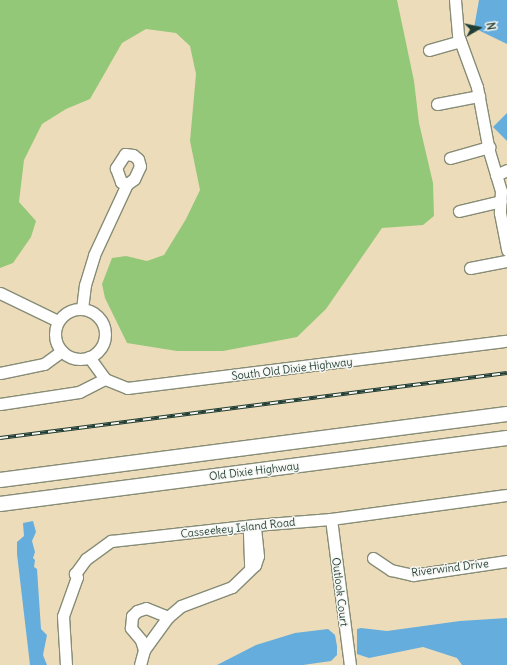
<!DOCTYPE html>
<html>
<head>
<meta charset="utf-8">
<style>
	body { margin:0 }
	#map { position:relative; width:507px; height:665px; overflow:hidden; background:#eddcb9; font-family:Delius,sans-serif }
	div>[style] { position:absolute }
	.green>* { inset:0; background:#93c879 }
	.water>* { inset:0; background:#65addc }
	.roads { filter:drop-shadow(1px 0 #868c76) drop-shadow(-1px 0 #868c76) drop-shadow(0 1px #868c76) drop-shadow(0 -1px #868c76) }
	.minor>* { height:11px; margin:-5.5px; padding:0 5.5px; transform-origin:5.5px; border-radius:5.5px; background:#fff }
	.minor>.ring { margin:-5.5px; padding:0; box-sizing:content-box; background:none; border:11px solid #fff; border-radius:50% }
	.major>* { height:14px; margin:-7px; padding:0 7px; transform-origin:7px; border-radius:7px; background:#fff }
	.rail>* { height:4px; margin-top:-2px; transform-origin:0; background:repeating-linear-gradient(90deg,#f6f6f2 0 8px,#1f3d34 0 16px); box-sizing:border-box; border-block:1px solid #1f3d34 }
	span { translate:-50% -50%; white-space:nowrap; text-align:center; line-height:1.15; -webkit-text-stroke:3px #f6f6f2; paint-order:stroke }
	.street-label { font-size:11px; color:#1f3d34 }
	.north { position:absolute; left:459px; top:8px; width:40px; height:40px; -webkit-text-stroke:3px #f6f6f2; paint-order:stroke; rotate:81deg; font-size:11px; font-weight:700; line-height:16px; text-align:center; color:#1f3d34 }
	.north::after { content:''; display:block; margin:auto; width:14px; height:18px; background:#1f3d34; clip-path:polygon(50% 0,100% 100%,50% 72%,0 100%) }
</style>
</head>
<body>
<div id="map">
	<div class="green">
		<i style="clip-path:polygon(0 0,397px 0,414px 81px,419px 123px,433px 183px,434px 216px,423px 225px,382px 228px,326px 309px,297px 337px,223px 351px,177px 351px,127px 343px,105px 298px,102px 284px,112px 258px,126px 256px,147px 261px,164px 255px,186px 219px,200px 190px,190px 141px,196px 74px,190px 46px,176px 33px,146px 29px,122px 43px,90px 99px,66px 109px,42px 124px,24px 160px,19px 202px,36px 221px,31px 237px,13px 263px,0 268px)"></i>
	</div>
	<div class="water">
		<i style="clip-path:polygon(479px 0,507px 0,507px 44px,474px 28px)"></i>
		<i style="clip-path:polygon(507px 113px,507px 141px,493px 127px)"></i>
		<i style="clip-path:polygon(33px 521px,36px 532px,32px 541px,35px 552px,33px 558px,35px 560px,34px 567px,37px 569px,41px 629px,47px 635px,43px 655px,47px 665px,30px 665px,17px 554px,17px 542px,24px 536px,23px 523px)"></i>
		<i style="clip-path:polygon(507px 618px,507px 665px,462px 665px,457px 658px,423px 647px,369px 658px,357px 654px,357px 629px,361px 628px,387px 631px,460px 621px)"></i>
		<i style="clip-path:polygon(328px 629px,335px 635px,337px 646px,337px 655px,331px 661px,303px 665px,217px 665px,256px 645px,295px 633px)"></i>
	</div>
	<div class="roads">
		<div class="minor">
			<i style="left:455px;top:0;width:35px;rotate:85deg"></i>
			<i style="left:458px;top:35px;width:55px;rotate:69.9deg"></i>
			<i style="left:477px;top:87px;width:65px;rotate:79.4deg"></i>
			<i style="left:489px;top:151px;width:42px;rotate:73.3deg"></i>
			<i style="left:501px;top:191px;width:22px;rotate:93deg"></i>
			<i style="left:500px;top:213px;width:38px;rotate:79deg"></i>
			<i style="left:429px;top:50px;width:32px;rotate:-16deg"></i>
			<i style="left:437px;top:104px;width:43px;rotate:-10.8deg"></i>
			<i style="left:450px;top:158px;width:41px;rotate:-15.8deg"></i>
			<i style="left:496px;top:175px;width:12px;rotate:-24deg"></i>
			<i style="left:459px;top:211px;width:43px;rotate:-13.4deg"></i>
			<i style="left:470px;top:268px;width:38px;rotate:-11deg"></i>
			<i style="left:0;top:293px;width:64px;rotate:25.8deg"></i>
			<i style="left:82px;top:309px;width:24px;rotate:-83deg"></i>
			<i style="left:85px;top:285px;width:31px;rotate:-73deg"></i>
			<i style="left:94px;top:255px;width:78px;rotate:-65.1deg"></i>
			<i style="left:127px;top:184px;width:9px;rotate:-36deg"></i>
			<i style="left:134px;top:179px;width:14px;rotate:-65deg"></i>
			<i style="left:140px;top:166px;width:7px;rotate:-106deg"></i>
			<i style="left:138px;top:159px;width:6px;rotate:-141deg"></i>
			<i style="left:133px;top:155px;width:8px;rotate:-173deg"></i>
			<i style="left:125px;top:154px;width:17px;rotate:123deg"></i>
			<i style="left:116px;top:168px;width:15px;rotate:70deg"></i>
			<i style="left:121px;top:182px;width:6px;rotate:18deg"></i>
			<i class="ring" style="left:55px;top:309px;width:39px;height:39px"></i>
			<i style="left:89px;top:357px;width:27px;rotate:54deg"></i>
			<i style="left:105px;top:379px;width:24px;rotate:22deg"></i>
			<i style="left:127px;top:388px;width:383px;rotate:-7.1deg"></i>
			<i style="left:0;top:373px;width:45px;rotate:-11.6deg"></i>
			<i style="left:44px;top:364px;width:22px;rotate:-36deg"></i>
			<i style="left:0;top:404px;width:80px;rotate:-8.6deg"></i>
			<i style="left:79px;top:392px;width:29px;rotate:-27deg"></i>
			<i style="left:331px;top:519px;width:147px;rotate:82.6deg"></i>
			<i style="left:249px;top:533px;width:35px;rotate:88deg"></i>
			<i style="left:373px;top:558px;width:22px;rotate:34deg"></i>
			<i style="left:391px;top:570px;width:23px;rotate:13deg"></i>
			<i style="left:413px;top:575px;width:95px;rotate:-8.5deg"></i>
			<i style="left:144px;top:650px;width:10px;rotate:-107deg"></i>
			<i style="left:141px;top:640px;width:16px;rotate:-130deg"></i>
			<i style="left:131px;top:628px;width:12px;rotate:-85deg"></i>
			<i style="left:132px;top:616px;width:7px;rotate:-45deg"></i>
			<i style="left:137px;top:611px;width:9px;rotate:-18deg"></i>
			<i style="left:146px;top:608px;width:24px;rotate:22deg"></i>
			<i style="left:66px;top:665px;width:49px;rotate:-93.5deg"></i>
			<i style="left:63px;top:616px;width:41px;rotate:-70.3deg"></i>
			<i style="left:77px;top:577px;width:4px;rotate:-124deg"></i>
			<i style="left:75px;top:574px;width:19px;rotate:-54deg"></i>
			<i style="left:86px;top:559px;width:31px;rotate:-36deg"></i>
			<i style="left:111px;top:541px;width:145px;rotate:-6.3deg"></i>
			<i style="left:255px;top:525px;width:76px;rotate:-4.5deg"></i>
			<i style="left:331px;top:519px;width:178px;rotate:-7.8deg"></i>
			<i style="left:140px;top:665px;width:16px;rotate:-75deg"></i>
			<i style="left:144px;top:650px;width:41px;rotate:-54deg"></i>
			<i style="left:168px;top:617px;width:17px;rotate:-40deg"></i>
			<i style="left:181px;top:606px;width:54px;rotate:-20.4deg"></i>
			<i style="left:232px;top:587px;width:32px;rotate:-44deg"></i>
			<i style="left:255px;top:565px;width:9px;rotate:-72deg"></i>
			<i style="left:258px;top:556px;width:31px;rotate:-96deg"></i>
		</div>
		<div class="major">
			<i style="left:0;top:480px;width:511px;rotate:-7.42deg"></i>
			<i style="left:0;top:504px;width:511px;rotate:-7.42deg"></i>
		</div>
	</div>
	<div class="rail">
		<i style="left:0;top:438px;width:511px;rotate:-7.31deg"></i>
	</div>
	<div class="street-label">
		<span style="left:292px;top:369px;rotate:-7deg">South Old Dixie Highway</span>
		<span style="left:254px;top:471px;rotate:-7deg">Old Dixie Highway</span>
		<span style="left:238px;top:528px;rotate:-6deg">Casseekey Island Road</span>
		<span style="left:450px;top:568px;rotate:-7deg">Riverwind Drive</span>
		<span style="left:340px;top:592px;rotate:83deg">Outlook Court</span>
	</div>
	<div class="north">N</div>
</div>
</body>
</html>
